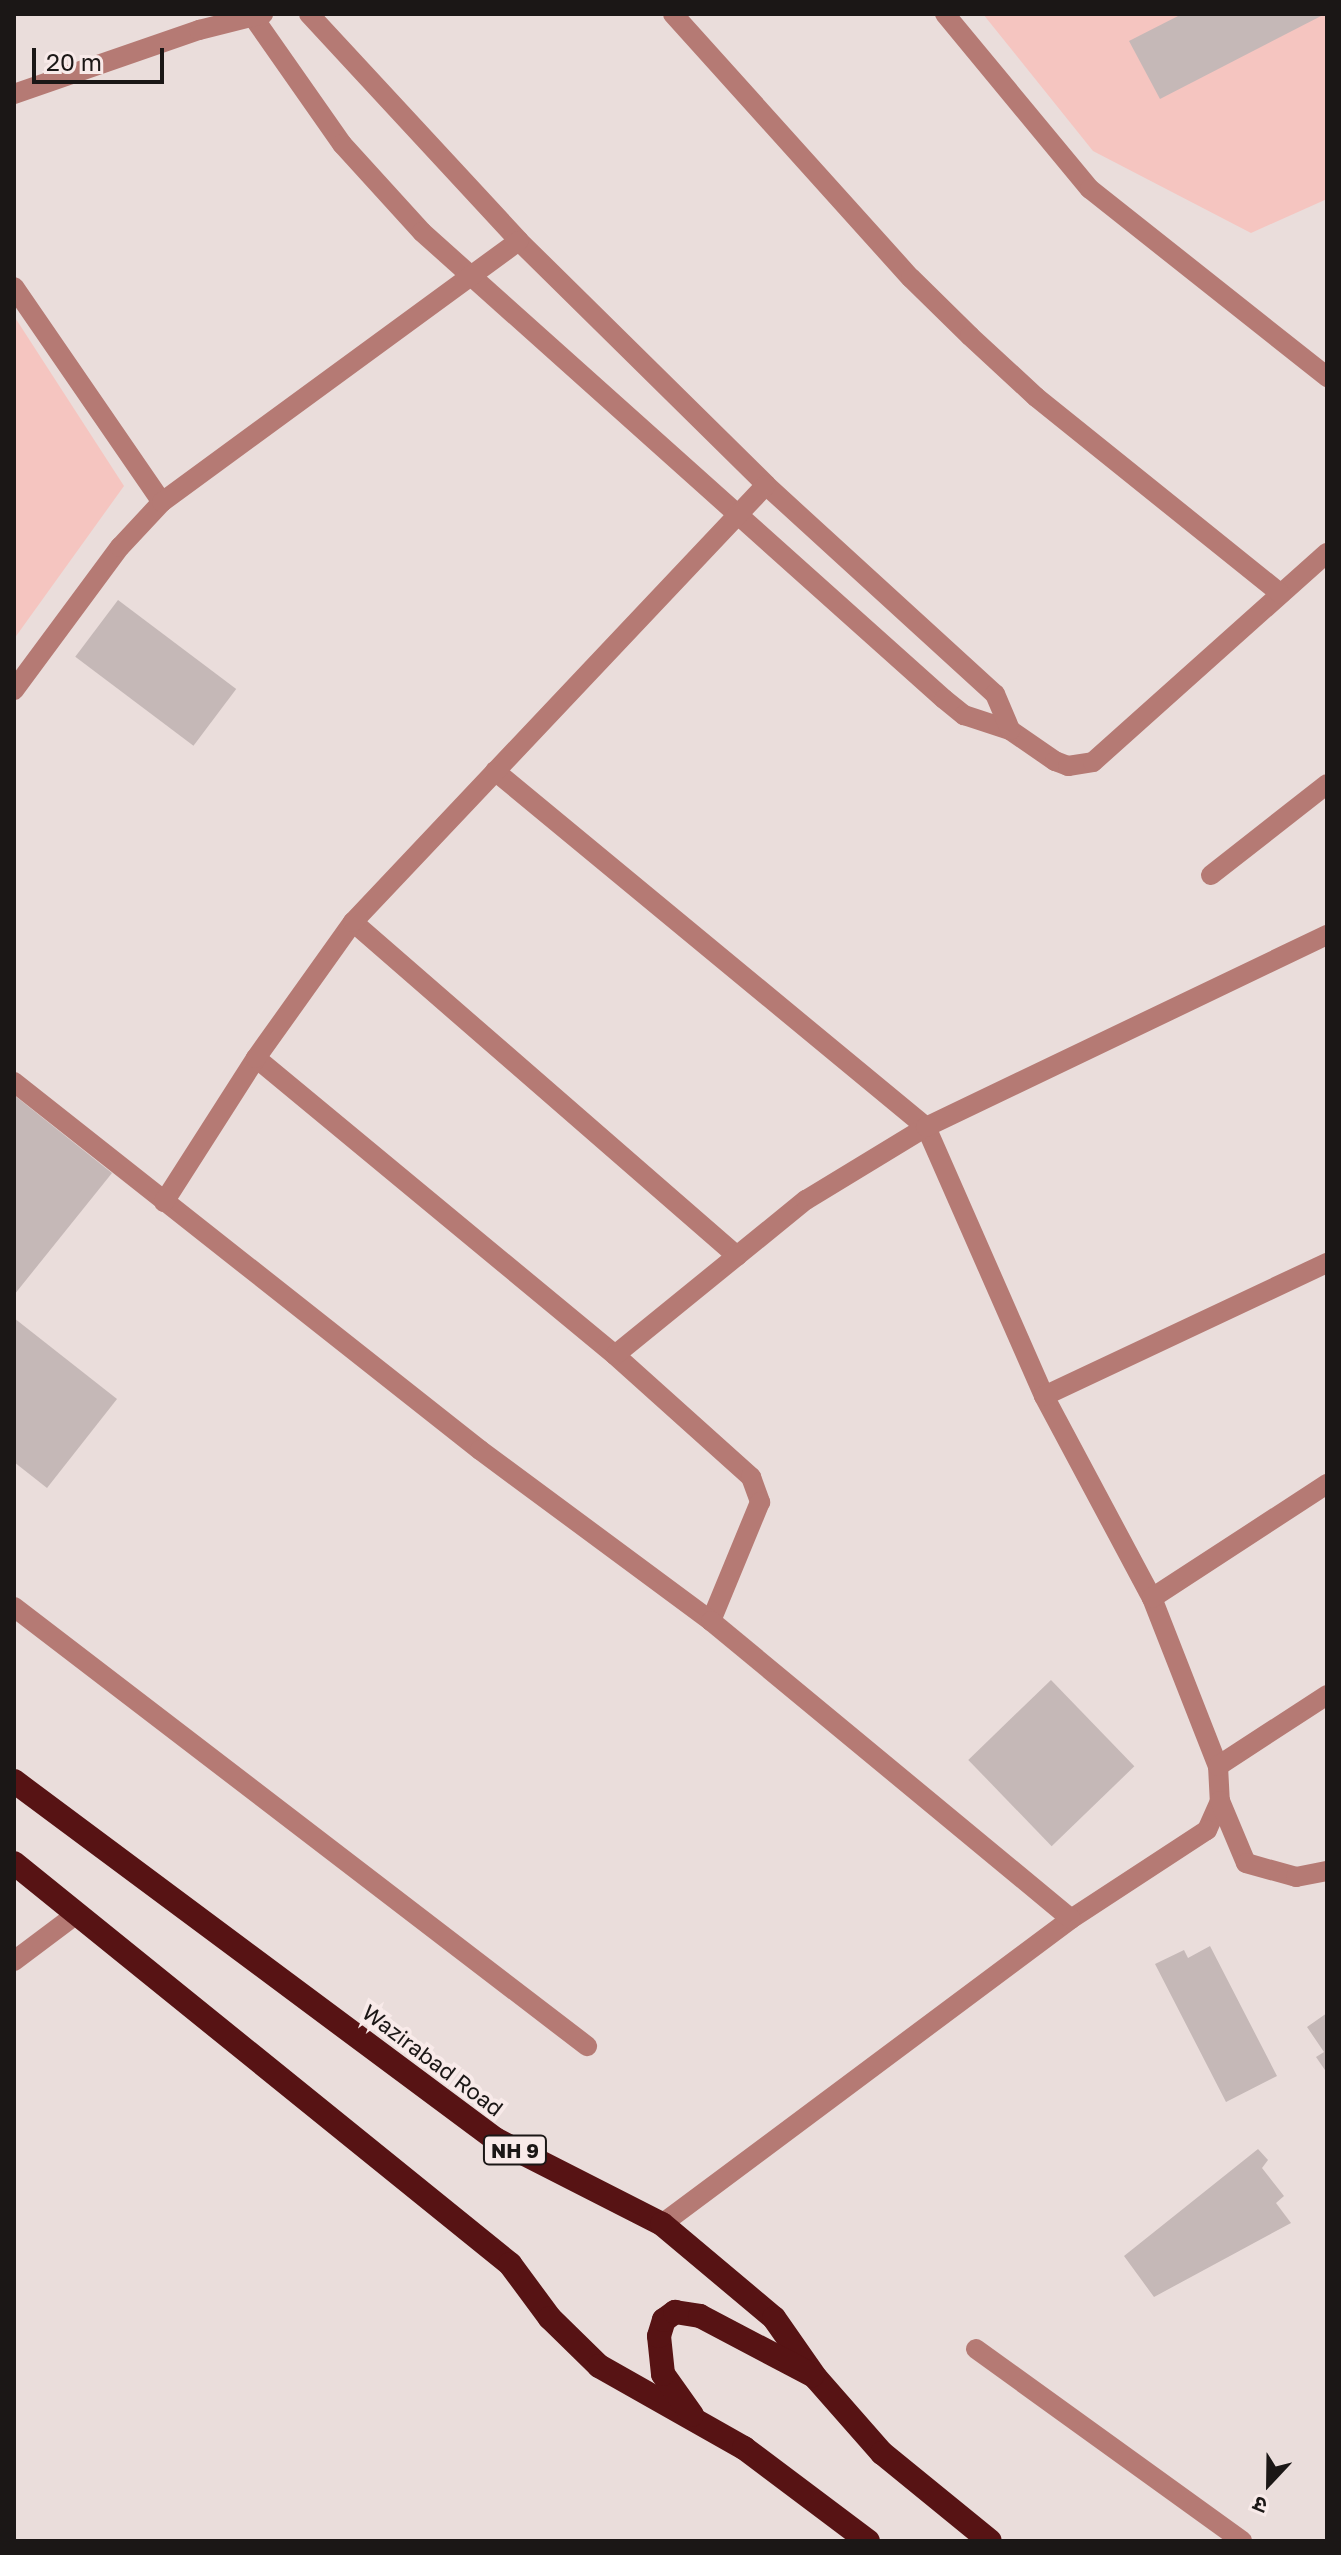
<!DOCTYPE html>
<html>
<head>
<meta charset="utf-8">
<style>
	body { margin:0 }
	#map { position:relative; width:1341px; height:2555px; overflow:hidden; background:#eadddb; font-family:"Golos Text","Noto Sans Devanagari",sans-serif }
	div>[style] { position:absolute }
	.green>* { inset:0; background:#f5c5c0 }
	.building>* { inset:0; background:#c5b8b7; transform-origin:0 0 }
	.lane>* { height:20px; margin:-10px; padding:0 10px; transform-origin:10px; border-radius:10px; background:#b57a74 }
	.street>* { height:20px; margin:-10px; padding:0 10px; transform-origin:10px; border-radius:10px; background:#b57a74 }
	.highway>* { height:24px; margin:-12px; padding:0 12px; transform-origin:12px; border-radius:12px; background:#571314 }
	span { translate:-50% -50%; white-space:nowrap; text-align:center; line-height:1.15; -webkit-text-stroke:8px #f8eae9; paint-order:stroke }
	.shield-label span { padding:2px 6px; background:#f8eae9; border:2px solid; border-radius:6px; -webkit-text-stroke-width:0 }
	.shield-label { font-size:20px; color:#1b1716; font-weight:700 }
	.street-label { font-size:22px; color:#1b1716 }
	.frame { position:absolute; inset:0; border:16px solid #1b1716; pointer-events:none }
	.north { position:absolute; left:1229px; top:2443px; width:80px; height:80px; -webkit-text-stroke:6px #f8eae9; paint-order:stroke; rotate:202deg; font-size:22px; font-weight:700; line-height:32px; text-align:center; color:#1b1716 }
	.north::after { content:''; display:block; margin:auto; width:28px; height:36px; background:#1b1716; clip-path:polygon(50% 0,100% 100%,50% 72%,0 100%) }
	.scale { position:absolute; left:32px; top:48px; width:132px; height:36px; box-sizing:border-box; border:4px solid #1b1716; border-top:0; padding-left:10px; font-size:24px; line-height:28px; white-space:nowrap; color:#1b1716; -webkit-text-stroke:6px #f8eae9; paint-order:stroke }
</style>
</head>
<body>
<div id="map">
	<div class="green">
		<i style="clip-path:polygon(983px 14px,1327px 14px,1327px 199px,1251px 233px,1093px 151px)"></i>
		<i style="clip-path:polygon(14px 316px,124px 486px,14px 639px)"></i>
	</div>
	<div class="building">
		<i style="clip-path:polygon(1182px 14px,1325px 14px,1160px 99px,1129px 41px)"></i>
		<i style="left:118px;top:600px;width:148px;height:71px;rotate:37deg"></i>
		<i style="clip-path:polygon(14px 1095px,112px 1173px,14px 1295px)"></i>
		<i style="clip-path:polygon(14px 1318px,117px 1399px,47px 1488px,14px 1462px)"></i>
		<i style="left:1051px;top:1680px;width:120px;height:115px;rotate:46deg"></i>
		<i style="clip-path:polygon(1210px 1946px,1277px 2076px,1226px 2102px,1155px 1964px,1184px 1950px,1188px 1958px)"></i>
		<i style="clip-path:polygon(1327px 2013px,1327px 2073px,1316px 2057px,1324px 2052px,1307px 2027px)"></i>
		<i style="clip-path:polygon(1258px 2149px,1268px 2160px,1262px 2168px,1284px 2196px,1276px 2203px,1291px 2223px,1154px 2297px,1124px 2256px)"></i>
	</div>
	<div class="lane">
		<i style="left:976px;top:2349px;width:328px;rotate:35.8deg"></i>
	</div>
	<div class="street">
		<i style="left:251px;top:14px;width:159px;rotate:55deg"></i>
		<i style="left:342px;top:144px;width:119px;rotate:47.7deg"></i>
		<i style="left:422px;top:232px;width:700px;rotate:41.82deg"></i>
		<i style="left:944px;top:699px;width:26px;rotate:39deg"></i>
		<i style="left:964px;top:715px;width:48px;rotate:18.1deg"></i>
		<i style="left:1010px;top:730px;width:55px;rotate:34.6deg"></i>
		<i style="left:1055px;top:761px;width:14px;rotate:21deg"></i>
		<i style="left:1068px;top:766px;width:25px;rotate:-9deg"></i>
		<i style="left:1093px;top:762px;width:314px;rotate:-41.8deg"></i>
		<i style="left:309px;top:14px;width:309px;rotate:47.2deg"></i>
		<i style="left:519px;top:241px;width:347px;rotate:44.6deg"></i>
		<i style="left:766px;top:485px;width:310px;rotate:42.4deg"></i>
		<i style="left:995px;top:694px;width:39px;rotate:67deg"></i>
		<i style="left:673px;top:14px;width:355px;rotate:48deg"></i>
		<i style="left:911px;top:278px;width:83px;rotate:44.5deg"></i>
		<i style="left:970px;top:336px;width:90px;rotate:42.7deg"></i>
		<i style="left:1036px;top:397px;width:314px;rotate:38.8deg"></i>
		<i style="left:945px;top:14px;width:227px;rotate:50.4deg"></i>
		<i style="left:1090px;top:189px;width:303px;rotate:38.4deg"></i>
		<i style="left:14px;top:94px;width:196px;rotate:-19.1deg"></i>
		<i style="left:199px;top:30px;width:66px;rotate:-14deg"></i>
		<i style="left:14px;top:287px;width:261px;rotate:55.5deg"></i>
		<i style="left:14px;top:690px;width:178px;rotate:-53.5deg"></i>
		<i style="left:120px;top:547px;width:62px;rotate:-47deg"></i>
		<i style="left:162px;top:502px;width:442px;rotate:-36.2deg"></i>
		<i style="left:495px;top:771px;width:559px;rotate:39.56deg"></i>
		<i style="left:926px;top:1127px;width:294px;rotate:66.3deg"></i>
		<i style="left:1044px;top:1396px;width:229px;rotate:61.9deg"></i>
		<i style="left:1152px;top:1598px;width:180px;rotate:68.6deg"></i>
		<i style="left:1218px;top:1766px;width:35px;rotate:87deg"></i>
		<i style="left:1220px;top:1801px;width:32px;rotate:114deg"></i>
		<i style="left:1207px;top:1830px;width:163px;rotate:146.8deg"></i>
		<i style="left:1071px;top:1919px;width:510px;rotate:143.29deg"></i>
		<i style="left:1211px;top:875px;width:147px;rotate:-38.1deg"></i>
		<i style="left:353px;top:922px;width:509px;rotate:41.02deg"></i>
		<i style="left:256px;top:1058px;width:466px;rotate:39.6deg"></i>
		<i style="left:615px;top:1355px;width:183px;rotate:41.9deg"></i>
		<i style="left:751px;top:1477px;width:27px;rotate:70deg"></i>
		<i style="left:760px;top:1502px;width:129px;rotate:112.4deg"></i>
		<i style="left:14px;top:1082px;width:594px;rotate:38.3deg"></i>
		<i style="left:480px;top:1450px;width:287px;rotate:36.5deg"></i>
		<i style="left:711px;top:1621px;width:467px;rotate:39.6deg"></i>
		<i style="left:164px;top:1202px;width:171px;rotate:-57.4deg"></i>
		<i style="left:256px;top:1058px;width:167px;rotate:-54.5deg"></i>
		<i style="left:353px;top:922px;width:601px;rotate:-46.62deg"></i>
		<i style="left:615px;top:1355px;width:246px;rotate:-39.1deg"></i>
		<i style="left:806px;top:1200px;width:140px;rotate:-31.3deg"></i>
		<i style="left:926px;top:1127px;width:445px;rotate:-25.6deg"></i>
		<i style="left:1044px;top:1396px;width:313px;rotate:-25.2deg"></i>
		<i style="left:1152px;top:1598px;width:209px;rotate:-33.1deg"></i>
		<i style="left:14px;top:1607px;width:722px;rotate:37.46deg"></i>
		<i style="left:1218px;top:1766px;width:130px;rotate:-33.1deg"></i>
		<i style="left:1220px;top:1801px;width:67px;rotate:67.2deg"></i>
		<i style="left:1246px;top:1863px;width:52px;rotate:15.6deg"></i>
		<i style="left:1296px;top:1877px;width:32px;rotate:-11deg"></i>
		<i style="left:14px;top:1961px;width:80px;rotate:-36.9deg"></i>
	</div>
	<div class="highway">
		<i style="left:14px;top:1781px;width:600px;rotate:36.66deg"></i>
		<i style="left:495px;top:2139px;width:187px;rotate:27deg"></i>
		<i style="left:662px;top:2224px;width:146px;rotate:40deg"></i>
		<i style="left:774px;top:2318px;width:73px;rotate:55deg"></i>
		<i style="left:816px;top:2378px;width:100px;rotate:48.7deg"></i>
		<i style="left:882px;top:2453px;width:139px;rotate:39.2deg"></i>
		<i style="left:14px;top:1863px;width:638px;rotate:38.95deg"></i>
		<i style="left:510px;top:2264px;width:67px;rotate:53.5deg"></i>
		<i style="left:550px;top:2318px;width:69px;rotate:44.4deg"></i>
		<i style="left:599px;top:2366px;width:167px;rotate:29.5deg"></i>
		<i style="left:744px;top:2448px;width:155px;rotate:36.9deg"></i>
		<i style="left:692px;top:2415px;width:50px;rotate:-125.3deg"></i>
		<i style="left:663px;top:2374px;width:38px;rotate:-96deg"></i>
		<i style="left:659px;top:2336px;width:17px;rotate:-73deg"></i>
		<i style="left:664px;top:2320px;width:14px;rotate:-36deg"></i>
		<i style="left:675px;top:2312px;width:25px;rotate:9deg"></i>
		<i style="left:700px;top:2316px;width:127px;rotate:27.8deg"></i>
	</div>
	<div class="shield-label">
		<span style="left:515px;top:2150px">NH 9</span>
	</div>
	<div class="street-label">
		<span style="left:433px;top:2060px;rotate:37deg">Wazirabad Road</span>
	</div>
	<div class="frame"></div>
	<div class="north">उ</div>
	<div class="scale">20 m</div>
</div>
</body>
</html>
